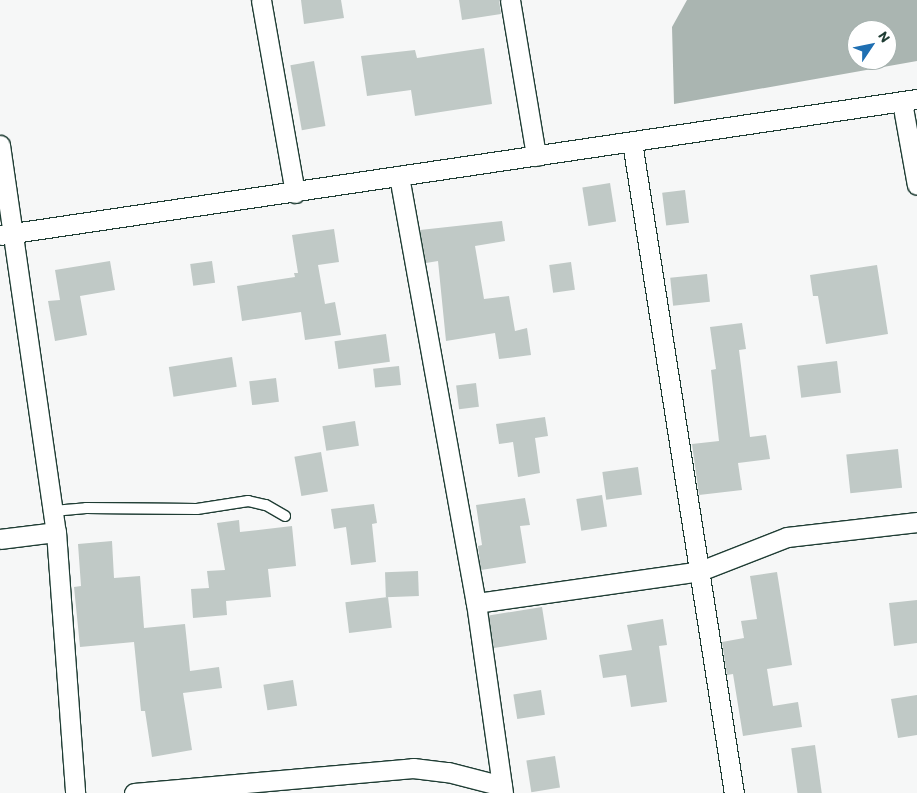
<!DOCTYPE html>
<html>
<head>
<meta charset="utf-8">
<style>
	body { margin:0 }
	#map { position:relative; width:917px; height:793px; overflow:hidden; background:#f6f7f7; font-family:Itim,sans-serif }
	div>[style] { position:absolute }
	.water>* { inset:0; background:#aab5b1 }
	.building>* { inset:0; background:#c0c9c6; transform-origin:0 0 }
	.roads { filter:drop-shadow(1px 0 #1f3d34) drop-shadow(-1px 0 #1f3d34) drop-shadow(0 1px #1f3d34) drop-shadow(0 -1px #1f3d34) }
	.service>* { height:10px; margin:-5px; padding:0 5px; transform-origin:5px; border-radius:5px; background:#fff }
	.minor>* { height:19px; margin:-9.5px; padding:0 9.5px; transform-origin:9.5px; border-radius:9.5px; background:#fff }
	span { translate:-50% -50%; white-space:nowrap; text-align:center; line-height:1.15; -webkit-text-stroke:4px #fff; paint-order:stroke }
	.north { position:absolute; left:847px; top:20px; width:50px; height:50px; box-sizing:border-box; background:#fff; border:1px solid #a5b1ae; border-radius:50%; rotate:56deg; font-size:14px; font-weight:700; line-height:20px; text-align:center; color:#1f3d34 }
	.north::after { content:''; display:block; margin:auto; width:18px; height:22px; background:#1f6fb2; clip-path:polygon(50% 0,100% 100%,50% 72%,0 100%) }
</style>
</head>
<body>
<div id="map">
	<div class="water">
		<i style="clip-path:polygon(evenodd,687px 0,917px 0,917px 61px,674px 104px,672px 27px,687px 0,857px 30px,887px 30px,887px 60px,857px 60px,857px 30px)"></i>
	</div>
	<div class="building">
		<i style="clip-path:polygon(301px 0,341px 0,344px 18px,304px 24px)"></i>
		<i style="clip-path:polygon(459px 0,499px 0,501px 14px,462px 20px)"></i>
		<i style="clip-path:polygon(484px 48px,492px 104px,415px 116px,411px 90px,367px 96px,361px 56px,415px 50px,417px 58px)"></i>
		<i style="left:314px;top:61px;width:66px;height:24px;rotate:80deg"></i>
		<i style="left:610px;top:183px;width:39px;height:28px;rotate:81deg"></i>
		<i style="left:685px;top:190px;width:33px;height:23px;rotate:83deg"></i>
		<i style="clip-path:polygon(502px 221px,505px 241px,475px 246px,484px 299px,509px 296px,515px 331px,527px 328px,531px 355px,499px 359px,495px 333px,446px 341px,438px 261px,426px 263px,420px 230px)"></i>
		<i style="clip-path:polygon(334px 229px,339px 262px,318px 265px,325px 304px,335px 302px,341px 335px,305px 340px,301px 312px,242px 321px,237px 286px,295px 277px,294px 273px,298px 273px,292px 235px)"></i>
		<i style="clip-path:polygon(110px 261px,115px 290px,80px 296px,87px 335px,55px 341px,48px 301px,60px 300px,55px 270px)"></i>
		<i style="left:212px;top:261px;width:22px;height:22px;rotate:82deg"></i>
		<i style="left:571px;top:262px;width:28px;height:22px;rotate:82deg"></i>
		<i style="clip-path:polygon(877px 265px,888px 334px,826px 344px,818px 296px,813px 296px,810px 275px)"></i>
		<i style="left:707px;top:274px;width:28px;height:37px;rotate:84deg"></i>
		<i style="clip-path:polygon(742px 323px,746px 349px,739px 350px,750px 437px,766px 435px,770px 459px,738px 463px,742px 490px,699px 495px,692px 444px,719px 441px,711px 370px,716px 369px,710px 327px)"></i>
		<i style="left:386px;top:334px;width:28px;height:52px;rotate:82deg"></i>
		<i style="left:232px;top:357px;width:30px;height:64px;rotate:81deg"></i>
		<i style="left:837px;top:361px;width:32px;height:40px;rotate:83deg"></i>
		<i style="left:399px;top:366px;width:19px;height:26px;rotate:84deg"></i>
		<i style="left:276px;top:378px;width:24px;height:27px;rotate:83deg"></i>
		<i style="left:476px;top:383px;width:24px;height:20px;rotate:83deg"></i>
		<i style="clip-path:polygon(545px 417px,548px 436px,535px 438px,540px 473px,518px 477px,513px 442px,499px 444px,496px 424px)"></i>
		<i style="left:355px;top:421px;width:25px;height:33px;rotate:81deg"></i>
		<i style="left:898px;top:449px;width:39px;height:52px;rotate:84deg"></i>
		<i style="left:321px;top:452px;width:40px;height:27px;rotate:80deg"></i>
		<i style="left:638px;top:467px;width:28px;height:36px;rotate:82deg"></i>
		<i style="left:602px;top:495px;width:32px;height:26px;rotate:81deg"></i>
		<i style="clip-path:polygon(525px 498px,530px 525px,520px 526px,526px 563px,481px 570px,478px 546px,482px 545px,476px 505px)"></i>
		<i style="clip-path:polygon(374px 504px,377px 523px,372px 524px,376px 562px,351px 565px,346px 527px,334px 529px,331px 509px)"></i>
		<i style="clip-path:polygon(239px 520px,240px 532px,292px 526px,296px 566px,268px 569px,271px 597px,226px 601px,227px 615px,193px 618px,191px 589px,209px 588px,207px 571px,225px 570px,217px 523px)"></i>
		<i style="clip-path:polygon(112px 541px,114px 578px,140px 576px,144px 628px,185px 624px,190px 671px,219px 667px,222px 688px,183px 693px,192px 750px,152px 757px,145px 711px,141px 711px,134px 642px,80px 647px,74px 587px,81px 586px,78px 544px)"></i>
		<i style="left:418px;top:571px;width:25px;height:33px;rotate:88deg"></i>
		<i style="clip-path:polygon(777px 572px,792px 665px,767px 669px,773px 706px,798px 702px,802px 727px,743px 736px,733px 674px,727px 675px,722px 642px,744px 638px,741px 621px,757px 619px,750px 576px)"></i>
		<i style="left:388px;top:597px;width:31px;height:43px;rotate:83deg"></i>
		<i style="clip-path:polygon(917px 600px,917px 643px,894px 646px,889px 603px)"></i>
		<i style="left:542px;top:607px;width:33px;height:54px;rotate:81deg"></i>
		<i style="clip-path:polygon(663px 619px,667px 645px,659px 646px,667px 702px,631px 707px,626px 675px,603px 678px,599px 655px,632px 650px,627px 625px)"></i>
		<i style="left:293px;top:680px;width:26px;height:30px;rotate:81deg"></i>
		<i style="left:541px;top:690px;width:25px;height:28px;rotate:81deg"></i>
		<i style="clip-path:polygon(917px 695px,917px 735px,898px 738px,891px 699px)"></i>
		<i style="left:815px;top:745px;width:49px;height:24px;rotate:82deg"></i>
		<i style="left:555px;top:756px;width:32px;height:29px;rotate:81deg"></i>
	</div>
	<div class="roads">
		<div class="service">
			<i style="left:53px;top:511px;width:33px;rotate:-5deg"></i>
			<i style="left:86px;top:508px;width:111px;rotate:0.5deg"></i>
			<i style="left:197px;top:509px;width:52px;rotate:-8.9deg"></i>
			<i style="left:248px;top:501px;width:18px;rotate:13deg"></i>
			<i style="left:266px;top:505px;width:22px;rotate:30deg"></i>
		</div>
		<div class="minor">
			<i style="left:261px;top:0;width:196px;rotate:80deg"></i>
			<i style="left:510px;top:0;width:158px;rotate:80.5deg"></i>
			<i style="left:902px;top:102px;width:84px;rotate:79.8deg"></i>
			<i style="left:632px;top:142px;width:659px;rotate:81.1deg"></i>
			<i style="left:0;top:145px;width:391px;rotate:81.8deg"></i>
			<i style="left:56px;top:532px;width:262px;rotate:85.8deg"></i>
			<i style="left:399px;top:176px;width:434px;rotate:79.8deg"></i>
			<i style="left:476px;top:603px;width:192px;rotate:81.9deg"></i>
			<i style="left:0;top:235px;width:927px;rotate:-8.44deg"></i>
			<i style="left:0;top:539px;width:56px;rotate:-7.1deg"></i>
			<i style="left:476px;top:603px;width:226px;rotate:-8.1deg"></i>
			<i style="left:700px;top:571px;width:93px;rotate:-21.3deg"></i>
			<i style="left:787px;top:537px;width:131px;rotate:-6.6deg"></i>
			<i style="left:134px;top:793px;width:280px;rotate:-5.1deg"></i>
			<i style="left:413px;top:768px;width:35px;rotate:7deg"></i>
			<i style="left:448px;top:772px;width:56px;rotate:14.5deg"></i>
		</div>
	</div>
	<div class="north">N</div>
</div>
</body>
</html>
